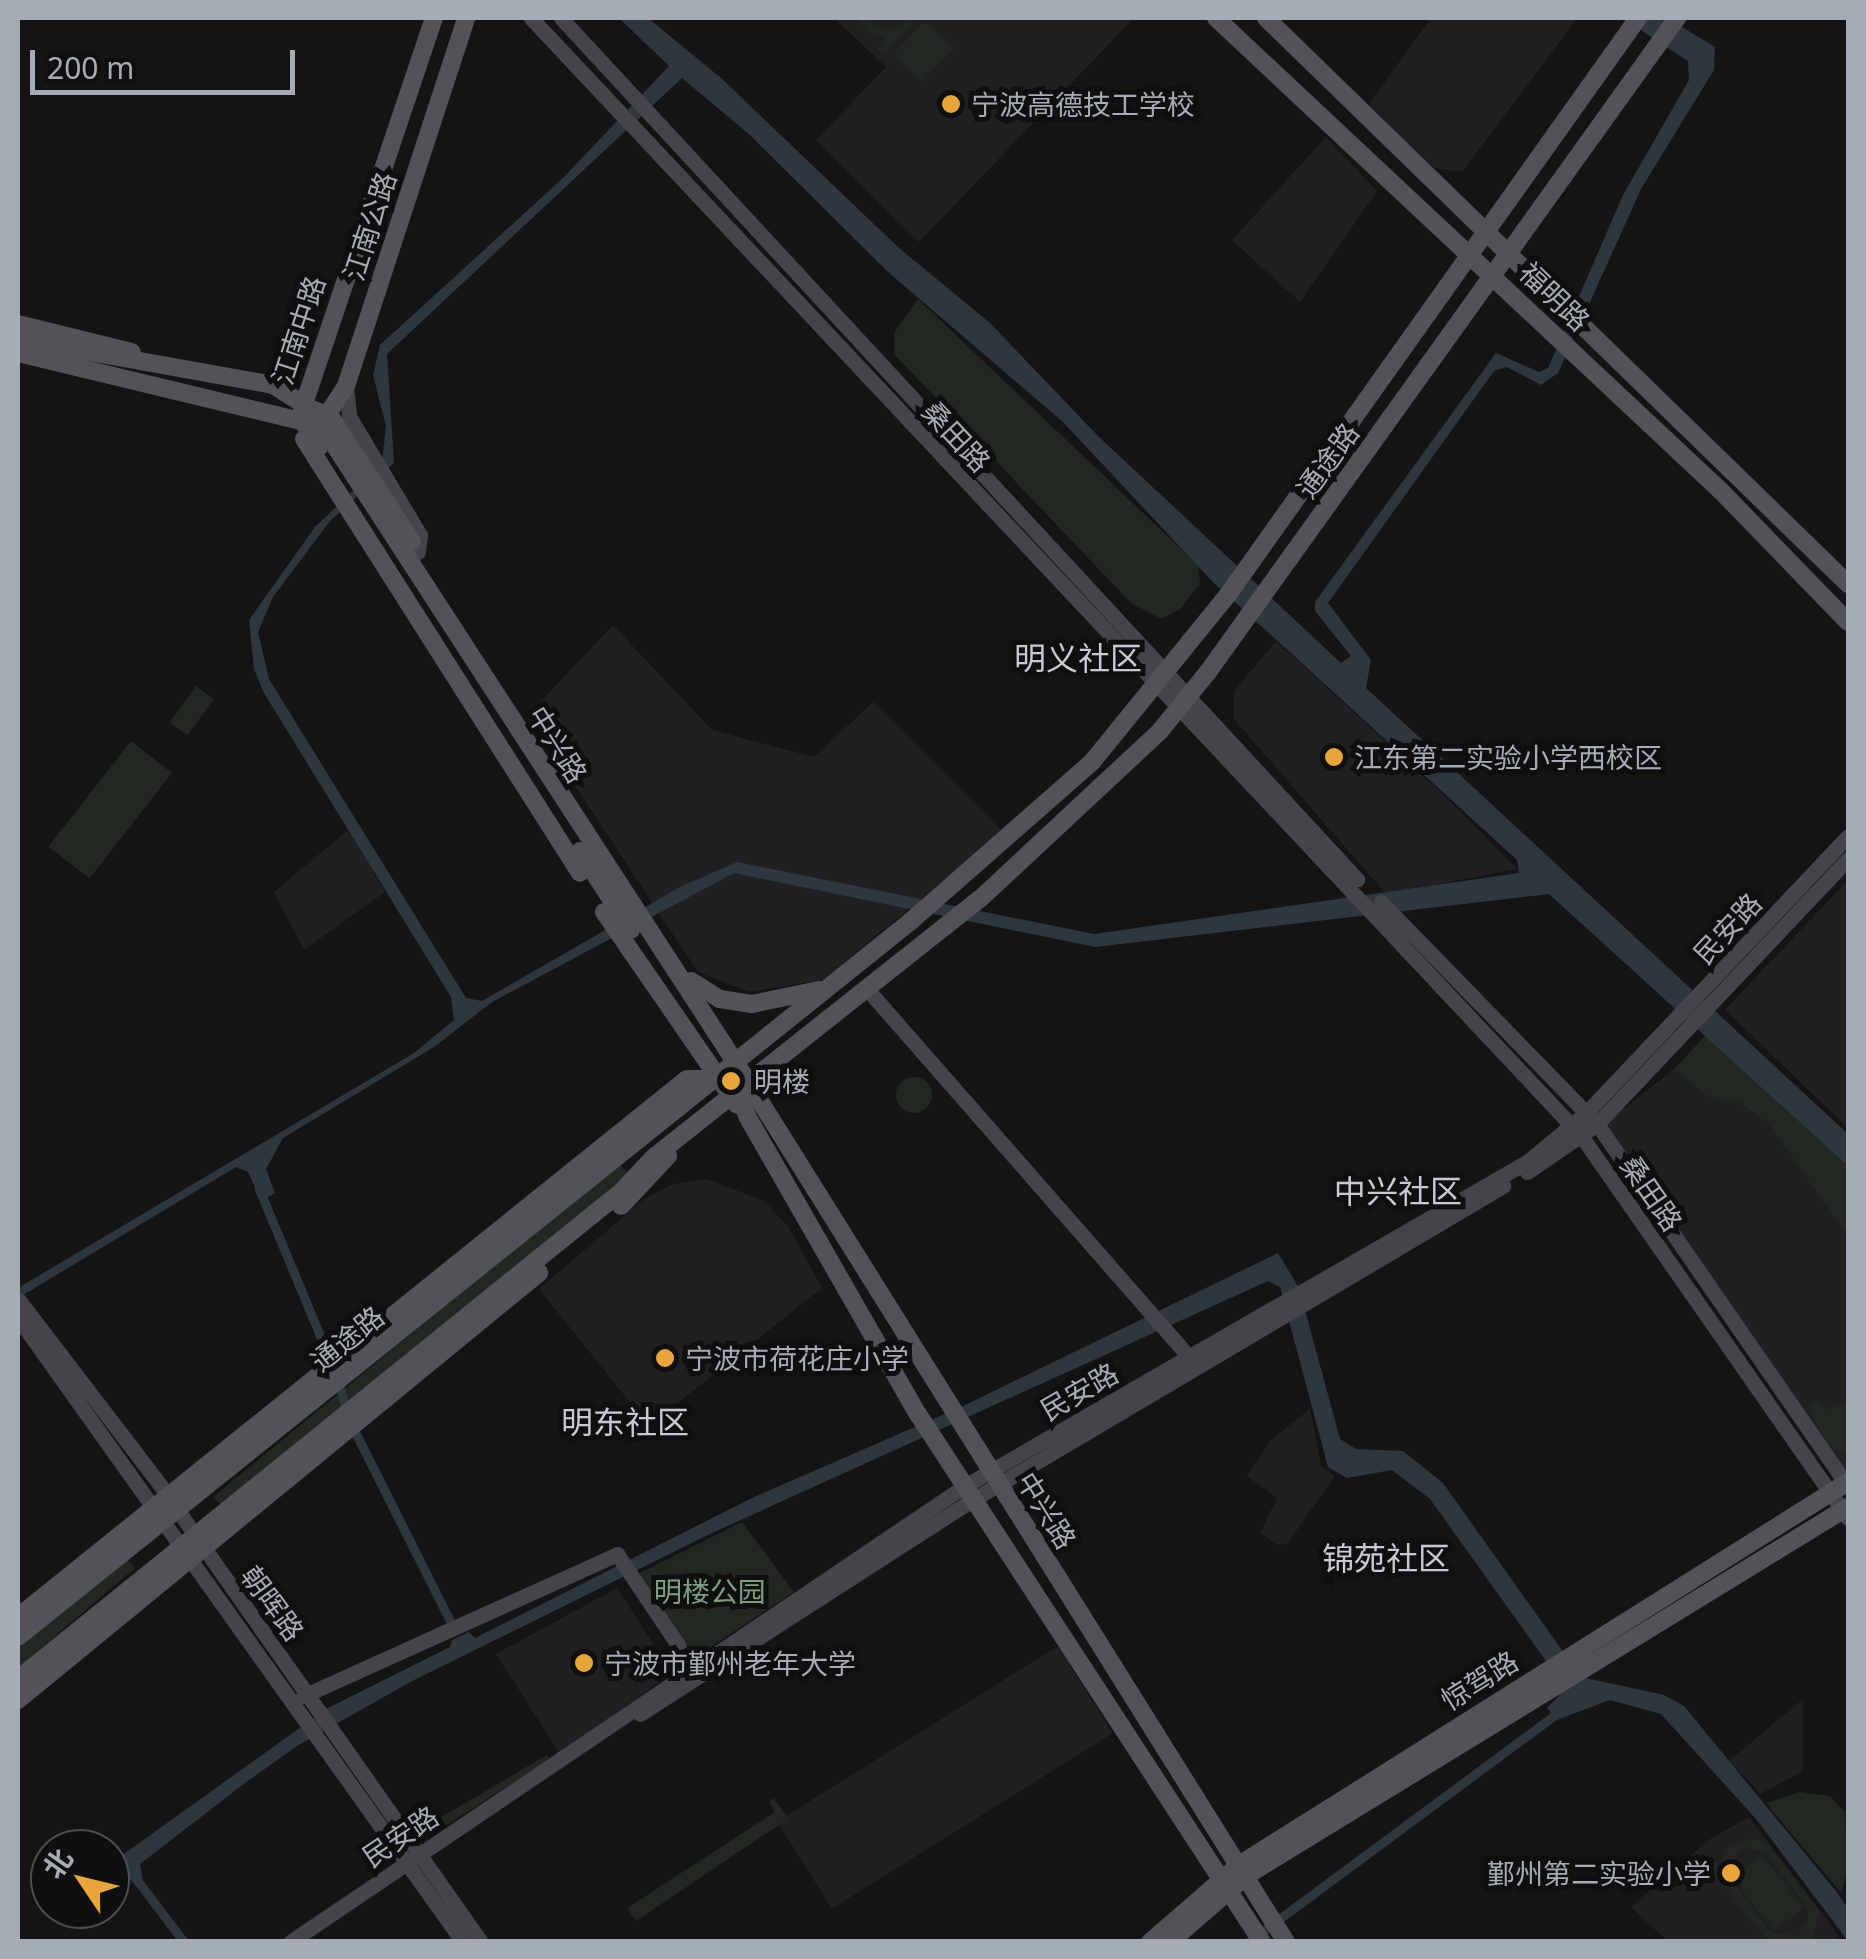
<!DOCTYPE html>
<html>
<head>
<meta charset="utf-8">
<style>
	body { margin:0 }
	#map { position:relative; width:1866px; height:1959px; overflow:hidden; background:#141415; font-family:"Noto Sans","Noto Sans SC",sans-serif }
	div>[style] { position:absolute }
	.built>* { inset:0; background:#202022; transform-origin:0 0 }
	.green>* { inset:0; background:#202821; transform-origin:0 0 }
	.round { border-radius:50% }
	.water>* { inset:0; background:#2e373d }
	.canal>* { height:9px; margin:-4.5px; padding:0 4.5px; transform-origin:4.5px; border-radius:4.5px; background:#2e373d }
	.secondary>* { height:15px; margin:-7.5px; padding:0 7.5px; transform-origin:7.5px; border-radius:7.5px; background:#43454a }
	.primary>* { height:18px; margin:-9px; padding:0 9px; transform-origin:9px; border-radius:9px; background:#515359 }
	.dots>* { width:28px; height:28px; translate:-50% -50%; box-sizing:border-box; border:5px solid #0f0f10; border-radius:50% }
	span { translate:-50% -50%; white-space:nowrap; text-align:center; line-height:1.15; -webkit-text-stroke:10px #0f0f10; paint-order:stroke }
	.poi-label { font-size:28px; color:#a6acb5 }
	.left { translate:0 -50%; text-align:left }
	.right { translate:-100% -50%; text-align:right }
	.street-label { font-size:28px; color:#a6acb5 }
	.park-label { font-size:28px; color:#7e9f7f }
	.quarter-label { font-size:32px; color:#c7cad1 }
	.frame { position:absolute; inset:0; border:20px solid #a6acb5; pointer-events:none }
	.north { position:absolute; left:30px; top:1829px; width:100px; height:100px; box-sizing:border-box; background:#0f0f10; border:2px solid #4b4e52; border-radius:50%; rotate:305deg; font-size:28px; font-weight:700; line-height:40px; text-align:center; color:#a6acb5 }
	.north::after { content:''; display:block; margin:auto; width:35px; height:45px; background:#e7a53a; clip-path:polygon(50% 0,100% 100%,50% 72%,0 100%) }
	.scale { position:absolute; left:30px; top:50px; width:265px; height:45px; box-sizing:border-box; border:5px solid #a6acb5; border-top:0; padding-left:12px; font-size:30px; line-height:35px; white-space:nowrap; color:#a6acb5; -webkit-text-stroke:8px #0f0f10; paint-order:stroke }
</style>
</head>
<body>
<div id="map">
	<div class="built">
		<i style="clip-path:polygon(834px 18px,1134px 18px,919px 242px,816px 140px,886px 67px)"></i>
		<i style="clip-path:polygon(1431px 18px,1577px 18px,1462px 172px,1434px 168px,1369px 104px)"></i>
		<i style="clip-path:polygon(1326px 137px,1377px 191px,1300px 302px,1232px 240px)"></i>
		<i style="clip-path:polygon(613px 625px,712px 730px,814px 757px,873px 702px,1003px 832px,822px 980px,749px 992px,698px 972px,528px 715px)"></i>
		<i style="clip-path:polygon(1276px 641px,1444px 795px,1517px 869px,1386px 894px,1234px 719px,1234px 691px)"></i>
		<i style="clip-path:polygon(348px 830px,385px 892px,304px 950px,274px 892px)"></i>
		<i style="clip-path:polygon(1848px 880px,1848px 1128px,1725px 1010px)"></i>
		<i style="clip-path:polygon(1674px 1069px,1712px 1100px,1739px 1102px,1769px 1125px,1848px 1237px,1848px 1475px,1603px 1125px)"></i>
		<i style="clip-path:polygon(707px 1179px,764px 1201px,788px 1226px,822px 1288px,649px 1426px,539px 1289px,644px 1199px,673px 1184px)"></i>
		<i style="clip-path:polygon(1310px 1409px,1321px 1466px,1335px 1476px,1287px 1544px,1277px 1545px,1260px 1533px,1277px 1498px,1247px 1476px,1270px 1441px)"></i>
		<i style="clip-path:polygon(617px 1588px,672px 1673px,560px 1754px,496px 1654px)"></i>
		<i style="left:1058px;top:1646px;width:103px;height:331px;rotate:58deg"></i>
		<i style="clip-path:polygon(1803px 1699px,1803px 1771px,1761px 1794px,1729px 1761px)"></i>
		<i style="clip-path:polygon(1749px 1817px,1832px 1926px,1841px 1941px,1667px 1941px,1631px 1907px,1710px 1839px)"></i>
	</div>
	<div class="green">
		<i style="clip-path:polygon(858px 18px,887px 30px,918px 18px,883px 55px,877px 49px,885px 38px,868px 33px)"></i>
		<i style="left:925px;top:21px;width:40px;height:46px;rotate:44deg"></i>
		<i style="clip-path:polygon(918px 299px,1198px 565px,1200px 584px,1180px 609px,1162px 619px,1131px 603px,894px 354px,894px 333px)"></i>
		<i style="left:196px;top:686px;width:22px;height:45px;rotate:36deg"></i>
		<i style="left:131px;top:741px;width:52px;height:134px;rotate:38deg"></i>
		<i style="clip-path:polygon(1706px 1035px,1848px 1166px,1848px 1237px,1769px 1125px,1739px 1102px,1712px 1100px,1674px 1069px)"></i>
		<i class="round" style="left:896px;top:1077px;width:36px;height:36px"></i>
		<i style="clip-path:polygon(619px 1163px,629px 1174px,221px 1505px,213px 1497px)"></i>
		<i style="clip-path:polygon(1848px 1399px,1848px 1456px,1828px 1444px,1807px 1405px,1816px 1400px,1829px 1410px)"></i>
		<i style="clip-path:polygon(742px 1522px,794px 1592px,694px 1658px,638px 1574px)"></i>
		<i style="clip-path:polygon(128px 1560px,135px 1568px,18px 1668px,18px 1647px)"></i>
		<i style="clip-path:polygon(547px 1755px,550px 1759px,436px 1832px,417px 1833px,401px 1821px,433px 1822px)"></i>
		<i style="clip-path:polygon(1800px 1792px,1830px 1796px,1845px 1812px,1848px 1868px,1841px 1893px,1766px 1803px)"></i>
		<i style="clip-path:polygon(774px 1798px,788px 1819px,636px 1921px,627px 1908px,775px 1812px,769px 1802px)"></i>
		<i style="clip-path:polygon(evenodd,1755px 1838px,1770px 1847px,1819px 1911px,1812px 1941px,1768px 1941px,1706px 1864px,1713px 1859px,1720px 1866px,1729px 1846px,1755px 1838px,1743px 1847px,1764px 1852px,1808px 1908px,1808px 1921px,1797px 1936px,1771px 1932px,1730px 1879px,1730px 1860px,1743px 1847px)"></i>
		<i style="left:1762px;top:1854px;width:68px;height:38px;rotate:52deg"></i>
	</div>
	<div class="water">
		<i style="clip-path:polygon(evenodd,619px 18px,648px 18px,721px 78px,899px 248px,990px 323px,1098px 436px,1341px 663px,1351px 656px,1315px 611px,1315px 602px,1496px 353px,1539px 372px,1548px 368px,1623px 195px,1689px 80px,1688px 61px,1622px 18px,1667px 18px,1715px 47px,1714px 70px,1641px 189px,1558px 373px,1541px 385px,1507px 367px,1494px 371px,1328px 603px,1371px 660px,1366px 688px,1848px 1134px,1848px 1166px,1549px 894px,1095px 947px,734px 873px,492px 1002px,434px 1047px,283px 1138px,266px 1169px,275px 1193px,261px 1201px,248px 1172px,236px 1167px,18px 1298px,18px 1288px,414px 1053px,454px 1020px,451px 997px,264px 693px,254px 669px,249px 620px,315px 527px,382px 463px,386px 426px,373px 375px,380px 345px,564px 177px,669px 66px,619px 18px,682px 78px,750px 135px,887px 271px,1063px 422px,1212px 581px,1517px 860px,1519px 873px,1094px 934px,737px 862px,680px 887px,482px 1001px,466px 998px,269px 679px,258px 632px,273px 597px,330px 521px,394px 463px,387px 354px,682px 78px)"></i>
		<i style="clip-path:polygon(1278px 1253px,1299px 1288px,1340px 1439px,1356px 1449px,1403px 1451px,1443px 1483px,1581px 1677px,1664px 1695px,1684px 1706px,1839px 1895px,1848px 1909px,1848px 1941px,1756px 1819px,1661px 1714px,1610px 1700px,1557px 1720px,1547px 1708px,1566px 1689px,1430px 1499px,1392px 1470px,1347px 1478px,1328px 1467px,1280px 1287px,1268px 1281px,712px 1533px,414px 1680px,297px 1746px,245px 1783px,140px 1864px,143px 1880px,136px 1885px,127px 1876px,110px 1878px,110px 1864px,326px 1709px,450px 1647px,452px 1640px,469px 1632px,475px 1638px,754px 1497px,961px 1407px)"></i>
	</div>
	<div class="canal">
		<i style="left:259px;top:1189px;width:190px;rotate:67.4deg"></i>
		<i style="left:337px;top:1379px;width:34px;rotate:73deg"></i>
		<i style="left:352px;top:1426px;width:229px;rotate:63.3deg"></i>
		<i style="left:134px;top:1876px;width:83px;rotate:52.9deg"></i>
		<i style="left:1248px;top:1942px;width:390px;rotate:-36.5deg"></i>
	</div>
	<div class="secondary">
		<i style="left:531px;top:18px;width:1535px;rotate:46.79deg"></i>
		<i style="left:1582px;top:1137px;width:465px;rotate:55.1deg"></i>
		<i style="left:561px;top:18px;width:1173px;rotate:47.25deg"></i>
		<i style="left:346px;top:386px;width:30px;rotate:84deg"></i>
		<i style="left:349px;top:416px;width:139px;rotate:59.2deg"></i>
		<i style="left:420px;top:535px;width:17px;rotate:97deg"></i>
		<i style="left:1381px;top:902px;width:310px;rotate:45.8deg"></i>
		<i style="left:1597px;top:1124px;width:441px;rotate:55.3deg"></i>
		<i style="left:867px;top:989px;width:496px;rotate:48.8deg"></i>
		<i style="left:1527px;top:1172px;width:85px;rotate:-34.4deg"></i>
		<i style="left:1597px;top:1124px;width:365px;rotate:-46.6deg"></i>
		<i style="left:18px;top:1299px;width:234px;rotate:52.6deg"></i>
		<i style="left:160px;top:1485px;width:558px;rotate:54.92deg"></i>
		<i style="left:18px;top:1318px;width:766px;rotate:54.51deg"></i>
		<i style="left:303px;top:1696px;width:345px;rotate:-24.3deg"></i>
		<i style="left:617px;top:1554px;width:135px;rotate:56.2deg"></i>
		<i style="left:640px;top:1714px;width:397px;rotate:-32.8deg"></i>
		<i style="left:974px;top:1499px;width:615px;rotate:-30.61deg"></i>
		<i style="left:290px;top:1942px;width:812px;rotate:-34.06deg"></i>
		<i style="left:963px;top:1487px;width:652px;rotate:-29.98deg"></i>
		<i style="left:1528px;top:1161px;width:75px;rotate:-39.6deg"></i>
		<i style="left:1586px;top:1113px;width:381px;rotate:-46.6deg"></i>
	</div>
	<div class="primary">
		<i style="left:1216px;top:18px;width:692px;rotate:43.13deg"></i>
		<i style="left:1721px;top:491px;width:182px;rotate:45.9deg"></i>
		<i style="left:1266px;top:18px;width:812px;rotate:44.2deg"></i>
		<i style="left:18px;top:324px;width:117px;rotate:13.8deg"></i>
		<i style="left:18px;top:339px;width:259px;rotate:10.2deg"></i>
		<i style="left:273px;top:385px;width:45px;rotate:32.3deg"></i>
		<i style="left:311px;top:409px;width:802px;rotate:57deg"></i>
		<i style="left:748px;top:1082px;width:1014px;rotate:57.97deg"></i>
		<i style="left:18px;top:353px;width:292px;rotate:13.5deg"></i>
		<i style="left:302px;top:421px;width:31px;rotate:53deg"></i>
		<i style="left:311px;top:409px;width:20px;rotate:20deg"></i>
		<i style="left:330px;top:416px;width:150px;rotate:56.9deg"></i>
		<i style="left:302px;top:410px;width:414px;rotate:-71.4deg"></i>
		<i style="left:323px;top:421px;width:42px;rotate:-56.7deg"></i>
		<i style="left:346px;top:386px;width:387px;rotate:-71.9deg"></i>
		<i style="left:304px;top:439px;width:514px;rotate:57.55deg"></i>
		<i style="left:580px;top:851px;width:94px;rotate:57.2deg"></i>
		<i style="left:604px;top:912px;width:234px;rotate:55.4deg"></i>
		<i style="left:691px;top:981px;width:34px;rotate:32deg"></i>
		<i style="left:720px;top:999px;width:32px;rotate:9deg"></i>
		<i style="left:752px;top:1004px;width:68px;rotate:-11.8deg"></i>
		<i style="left:735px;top:1084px;width:34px;rotate:69deg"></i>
		<i style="left:747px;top:1116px;width:344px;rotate:60.2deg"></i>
		<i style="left:918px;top:1414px;width:630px;rotate:56.92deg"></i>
		<i style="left:621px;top:1206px;width:69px;rotate:-46.8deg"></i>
		<i style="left:18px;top:1617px;width:858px;rotate:-38.81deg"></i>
		<i style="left:687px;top:1079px;width:23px"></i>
		<i style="left:18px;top:1637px;width:1145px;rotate:-38.72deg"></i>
		<i style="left:911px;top:921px;width:241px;rotate:-41.3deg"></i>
		<i style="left:1092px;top:762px;width:214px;rotate:-50.9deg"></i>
		<i style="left:1227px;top:596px;width:709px;rotate:-54.58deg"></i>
		<i style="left:18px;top:1679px;width:777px;rotate:-38.94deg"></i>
		<i style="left:622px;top:1191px;width:47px;rotate:-46.7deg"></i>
		<i style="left:654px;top:1157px;width:416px;rotate:-38.4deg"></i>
		<i style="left:980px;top:899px;width:246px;rotate:-43deg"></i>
		<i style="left:1160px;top:731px;width:76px;rotate:-50.9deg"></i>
		<i style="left:1208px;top:672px;width:805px;rotate:-54.35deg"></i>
		<i style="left:18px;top:1700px;width:674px;rotate:-39.34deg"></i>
		<i style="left:1150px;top:1942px;width:118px;rotate:-40.9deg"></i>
		<i style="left:1239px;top:1865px;width:719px;rotate:-32.17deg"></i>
		<i style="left:1170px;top:1942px;width:101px;rotate:-41deg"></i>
		<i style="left:1246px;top:1876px;width:706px;rotate:-31.51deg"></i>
	</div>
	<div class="dots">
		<i style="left:951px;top:104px;background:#e7a53a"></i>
		<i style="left:1334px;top:757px;background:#e7a53a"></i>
		<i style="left:731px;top:1081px;background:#e7a53a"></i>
		<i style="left:665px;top:1358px;background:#e7a53a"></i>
		<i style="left:584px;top:1663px;background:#e7a53a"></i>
		<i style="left:1731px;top:1873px;background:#e7a53a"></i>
	</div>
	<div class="poi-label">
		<span class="left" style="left:971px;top:104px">宁波高德技工学校</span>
		<span class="left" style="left:1354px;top:757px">江东第二实验小学西校区</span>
		<span class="left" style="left:754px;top:1081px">明楼</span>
		<span class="left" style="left:685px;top:1358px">宁波市荷花庄小学</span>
		<span class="left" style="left:604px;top:1663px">宁波市鄞州老年大学</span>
		<span class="right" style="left:1711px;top:1873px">鄞州第二实验小学</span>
	</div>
	<div class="street-label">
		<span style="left:369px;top:226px;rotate:-72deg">江南公路</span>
		<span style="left:1555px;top:296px;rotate:44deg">福明路</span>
		<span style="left:298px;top:330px;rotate:-72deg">江南中路</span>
		<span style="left:957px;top:436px;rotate:47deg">桑田路</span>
		<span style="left:1327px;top:460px;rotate:-54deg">通途路</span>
		<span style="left:558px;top:744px;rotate:58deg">中兴路</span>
		<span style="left:1727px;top:928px;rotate:-47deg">民安路</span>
		<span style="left:1652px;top:1193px;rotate:55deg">桑田路</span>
		<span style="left:347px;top:1338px;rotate:-39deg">通途路</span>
		<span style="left:1079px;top:1391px;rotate:-30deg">民安路</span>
		<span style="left:1047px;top:1510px;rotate:58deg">中兴路</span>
		<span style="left:273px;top:1603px;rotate:54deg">朝晖路</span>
		<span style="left:1479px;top:1680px;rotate:-32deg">惊驾路</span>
		<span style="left:400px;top:1836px;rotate:-34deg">民安路</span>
	</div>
	<div class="park-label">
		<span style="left:710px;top:1591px">明楼公园</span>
	</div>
	<div class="quarter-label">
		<span style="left:1078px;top:658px">明义社区</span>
		<span style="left:1398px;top:1191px">中兴社区</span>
		<span style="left:625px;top:1422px">明东社区</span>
		<span style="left:1386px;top:1558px">锦苑社区</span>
	</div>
	<div class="frame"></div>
	<div class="north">北</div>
	<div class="scale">200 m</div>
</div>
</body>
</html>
